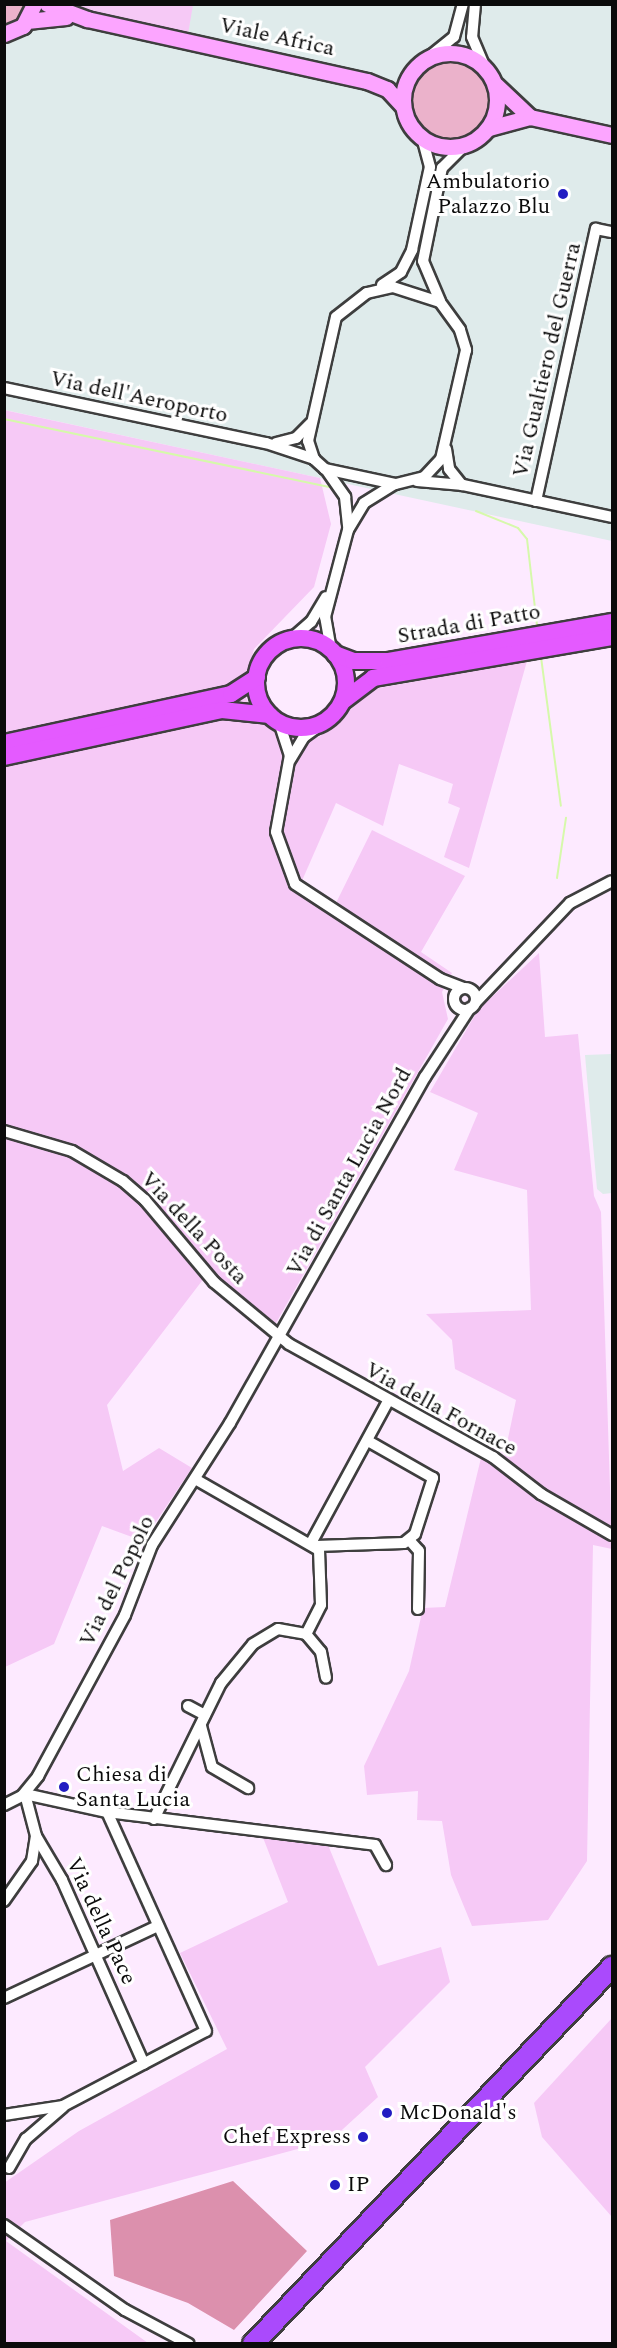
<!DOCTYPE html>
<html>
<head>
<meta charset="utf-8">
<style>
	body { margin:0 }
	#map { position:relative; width:617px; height:2348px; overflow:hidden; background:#fdeaff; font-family:Spectral,serif }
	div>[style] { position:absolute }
	.industrial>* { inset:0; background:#dfebeb }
	.farmland>* { inset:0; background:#f6c9f6 }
	.green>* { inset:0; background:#ebb2cb }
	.round { border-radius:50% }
	.forest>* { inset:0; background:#dc90ad }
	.stream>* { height:2px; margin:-1px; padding:0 1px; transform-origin:1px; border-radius:1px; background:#d6f9ab }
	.roads { filter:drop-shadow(2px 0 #3e3e3e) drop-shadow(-2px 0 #3e3e3e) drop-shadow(0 2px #3e3e3e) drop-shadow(0 -2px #3e3e3e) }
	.street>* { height:10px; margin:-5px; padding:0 5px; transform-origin:5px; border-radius:5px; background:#fff }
	.street>.ring { margin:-5px; padding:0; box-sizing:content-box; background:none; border:10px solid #fff; border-radius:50% }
	.secondary>* { height:15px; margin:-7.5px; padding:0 7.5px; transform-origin:7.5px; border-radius:7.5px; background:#fca5ff }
	.secondary>.ring { margin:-7.5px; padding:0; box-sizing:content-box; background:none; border:15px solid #fca5ff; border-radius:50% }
	.primary>* { height:16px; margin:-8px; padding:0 8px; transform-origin:8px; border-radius:8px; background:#e45aff }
	.primary>.ring { margin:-8px; padding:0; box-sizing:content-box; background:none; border:16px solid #e45aff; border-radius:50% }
	.highway>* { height:20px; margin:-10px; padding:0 10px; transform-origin:10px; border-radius:10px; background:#aa4afc }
	.dots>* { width:16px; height:16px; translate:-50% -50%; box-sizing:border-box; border:3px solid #fff; border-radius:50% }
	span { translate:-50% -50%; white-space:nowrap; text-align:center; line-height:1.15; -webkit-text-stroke:6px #fff; paint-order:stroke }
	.street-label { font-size:22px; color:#0b0b0b }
	.poi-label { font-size:22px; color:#0b0b0b }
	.right { translate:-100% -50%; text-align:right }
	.left { translate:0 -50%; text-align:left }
	.frame { position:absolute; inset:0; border:6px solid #0b0b0b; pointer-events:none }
</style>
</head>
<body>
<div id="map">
	<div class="industrial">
		<i style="clip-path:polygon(5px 5px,62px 5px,187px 34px,190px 20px,126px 5px,612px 5px,612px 541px,5px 410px)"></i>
		<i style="clip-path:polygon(612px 1054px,612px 1193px,603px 1194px,597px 1189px,585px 1055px)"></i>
	</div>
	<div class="farmland">
		<i style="clip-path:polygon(62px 5px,193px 5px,188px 34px)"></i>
		<i style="clip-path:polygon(4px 410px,320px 478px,331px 524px,314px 587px,254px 649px,243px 691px,256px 719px,308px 739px,319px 737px,374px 689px,527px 661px,469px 868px,444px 857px,460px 808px,448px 803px,453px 784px,399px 764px,383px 826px,336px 803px,301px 883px,335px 905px,372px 830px,465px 876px,421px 952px,452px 973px,442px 992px,448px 1019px,276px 1323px,208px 1273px,107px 1405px,123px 1471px,159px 1448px,192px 1468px,143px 1541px,102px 1526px,54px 1644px,5px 1667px)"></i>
		<i style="clip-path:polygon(539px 953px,545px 1037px,578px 1034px,594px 1196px,601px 1212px,612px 1549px,593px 1545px,587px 1861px,548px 1920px,472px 1926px,451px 1875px,442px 1821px,417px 1820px,418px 1791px,367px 1795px,364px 1766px,409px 1671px,423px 1608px,445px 1607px,481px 1458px,501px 1472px,516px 1400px,455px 1369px,452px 1340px,426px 1314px,531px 1310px,527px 1190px,454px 1170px,478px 1113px,430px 1092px,478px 1010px)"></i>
		<i style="clip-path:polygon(262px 1835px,328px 1845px,378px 1966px,441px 1947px,450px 1982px,365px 2067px,378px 2097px,331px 2140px,25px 2222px,6px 2241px,148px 2343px,5px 2343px,4px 2183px,79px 2131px,227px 2049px,180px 1953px,288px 1902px)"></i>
		<i style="clip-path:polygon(612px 2018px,612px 2217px,542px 2137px,534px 2103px)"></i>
	</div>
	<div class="green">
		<i style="clip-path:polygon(4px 5px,29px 5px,21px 21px,4px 30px)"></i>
		<i class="round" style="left:407px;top:56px;width:86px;height:86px"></i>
	</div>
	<div class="forest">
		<i style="clip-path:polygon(233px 2181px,307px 2251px,234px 2330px,188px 2303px,114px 2276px,110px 2220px)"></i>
	</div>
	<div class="stream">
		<i style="left:4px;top:419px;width:337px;rotate:11.8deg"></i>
		<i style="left:476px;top:511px;width:45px;rotate:22deg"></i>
		<i style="left:518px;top:528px;width:14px;rotate:51deg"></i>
		<i style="left:527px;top:539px;width:88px;rotate:83.4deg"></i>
		<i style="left:541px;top:657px;width:150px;rotate:82.4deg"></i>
		<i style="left:557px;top:878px;width:61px;rotate:-81.5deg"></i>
	</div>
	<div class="roads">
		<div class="street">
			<i style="left:475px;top:4px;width:33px;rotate:95deg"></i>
			<i style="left:472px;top:37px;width:33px;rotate:67deg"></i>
			<i style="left:429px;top:57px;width:32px;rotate:-39deg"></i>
			<i style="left:454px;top:37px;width:34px;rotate:-75deg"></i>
			<i style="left:382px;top:285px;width:23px;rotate:-34deg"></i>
			<i style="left:401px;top:272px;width:25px;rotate:-63deg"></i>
			<i style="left:412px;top:250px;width:85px;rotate:-77.8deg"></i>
			<i style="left:430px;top:167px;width:30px;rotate:-105deg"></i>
			<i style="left:393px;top:287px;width:49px;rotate:17.7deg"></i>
			<i style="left:440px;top:302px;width:34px;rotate:54deg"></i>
			<i style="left:460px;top:330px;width:21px;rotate:73deg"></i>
			<i style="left:466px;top:350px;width:112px;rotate:102.9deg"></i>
			<i style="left:441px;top:459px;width:25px;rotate:133deg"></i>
			<i style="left:424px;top:477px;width:30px;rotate:166deg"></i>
			<i style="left:395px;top:484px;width:72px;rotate:-167.9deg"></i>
			<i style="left:325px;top:469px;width:15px;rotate:-138deg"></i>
			<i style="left:314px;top:459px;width:19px;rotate:-108deg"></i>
			<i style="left:308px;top:441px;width:127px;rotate:-77.3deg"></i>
			<i style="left:336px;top:317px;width:39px;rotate:-38deg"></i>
			<i style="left:367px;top:293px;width:27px;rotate:-13deg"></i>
			<i style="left:440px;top:301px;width:43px;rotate:-113deg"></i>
			<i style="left:423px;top:261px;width:95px;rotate:-78.5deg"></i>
			<i style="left:442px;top:168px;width:33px;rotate:-45deg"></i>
			<i style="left:4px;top:388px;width:268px;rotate:11.9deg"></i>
			<i style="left:266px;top:443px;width:51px;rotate:18.4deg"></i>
			<i style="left:276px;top:443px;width:21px;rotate:-14deg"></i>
			<i style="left:296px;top:438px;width:20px;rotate:-45deg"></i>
			<i style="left:446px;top:449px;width:20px;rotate:81deg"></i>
			<i style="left:449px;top:469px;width:21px;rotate:51deg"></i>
			<i style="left:327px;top:471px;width:32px;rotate:55deg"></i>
			<i style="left:345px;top:497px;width:30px;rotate:84deg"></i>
			<i style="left:417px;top:481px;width:46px;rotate:5deg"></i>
			<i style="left:463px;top:485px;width:152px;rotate:12.1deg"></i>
			<i style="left:536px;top:501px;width:279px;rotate:-77.6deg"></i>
			<i style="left:596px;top:229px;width:16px;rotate:11deg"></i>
			<i style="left:290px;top:640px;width:28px;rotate:-41deg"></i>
			<i style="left:311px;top:622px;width:29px;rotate:-59deg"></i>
			<i style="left:331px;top:650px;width:34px;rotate:-100deg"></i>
			<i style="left:325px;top:617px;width:90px;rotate:-75.2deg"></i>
			<i style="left:348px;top:530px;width:31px;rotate:-59deg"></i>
			<i style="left:364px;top:503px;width:36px;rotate:-32deg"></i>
			<i style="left:279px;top:722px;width:35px;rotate:72deg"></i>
			<i style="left:290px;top:755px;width:78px;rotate:100.3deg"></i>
			<i style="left:276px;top:832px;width:55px;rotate:69.9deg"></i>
			<i style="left:295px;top:884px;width:173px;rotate:33.2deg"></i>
			<i style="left:440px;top:979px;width:25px;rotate:21deg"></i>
			<i style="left:290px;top:760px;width:27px;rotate:-59deg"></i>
			<i style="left:304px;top:737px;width:24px;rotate:-36deg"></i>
			<i class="ring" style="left:454px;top:988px;width:12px;height:12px"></i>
			<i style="left:476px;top:1002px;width:137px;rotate:-46.5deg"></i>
			<i style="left:570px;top:903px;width:47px;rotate:-27.6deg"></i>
			<i style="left:4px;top:1131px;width:71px;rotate:16.4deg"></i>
			<i style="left:72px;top:1151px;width:59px;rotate:30.5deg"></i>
			<i style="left:123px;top:1181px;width:29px;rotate:41deg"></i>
			<i style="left:145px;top:1200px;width:107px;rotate:49.9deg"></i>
			<i style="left:214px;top:1282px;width:97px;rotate:39.6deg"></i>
			<i style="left:289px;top:1344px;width:233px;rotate:29deg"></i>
			<i style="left:493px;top:1457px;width:61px;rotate:37.6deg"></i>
			<i style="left:541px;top:1494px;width:82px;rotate:30deg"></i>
			<i style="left:195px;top:1479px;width:143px;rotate:29.8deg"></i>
			<i style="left:319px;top:1550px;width:55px;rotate:87.9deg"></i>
			<i style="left:321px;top:1605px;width:33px;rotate:117deg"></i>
			<i style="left:410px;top:1541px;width:13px;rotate:48deg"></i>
			<i style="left:419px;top:1551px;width:58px;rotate:91deg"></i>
			<i style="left:311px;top:1543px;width:162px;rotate:-61.5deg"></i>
			<i style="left:316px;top:1546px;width:88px;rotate:-2deg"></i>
			<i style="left:404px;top:1543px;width:14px;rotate:-39deg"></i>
			<i style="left:415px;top:1534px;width:59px;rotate:-72.2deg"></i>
			<i style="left:433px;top:1478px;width:75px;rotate:-150.4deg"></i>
			<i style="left:188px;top:1706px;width:19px;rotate:28deg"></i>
			<i style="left:201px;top:1726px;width:42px;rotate:75deg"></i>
			<i style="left:212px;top:1767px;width:42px;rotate:30.3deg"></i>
			<i style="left:25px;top:1794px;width:84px;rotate:12.4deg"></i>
			<i style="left:107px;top:1812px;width:270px;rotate:7deg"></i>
			<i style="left:375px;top:1845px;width:23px;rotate:61deg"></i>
			<i style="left:25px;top:1794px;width:43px;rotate:75.3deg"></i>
			<i style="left:36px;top:1836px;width:51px;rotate:59.4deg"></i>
			<i style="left:62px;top:1880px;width:201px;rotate:66deg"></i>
			<i style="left:4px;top:1805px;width:20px;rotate:-27deg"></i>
			<i style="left:22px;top:1796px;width:26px;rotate:-51deg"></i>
			<i style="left:38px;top:1776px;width:183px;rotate:-61.6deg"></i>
			<i style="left:125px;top:1615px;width:75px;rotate:-68.9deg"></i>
			<i style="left:152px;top:1545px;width:145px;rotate:-57.4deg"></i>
			<i style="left:230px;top:1423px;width:397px;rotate:-60.6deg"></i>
			<i style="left:425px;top:1077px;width:82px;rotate:-56.9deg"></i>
			<i style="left:154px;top:1819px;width:152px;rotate:-63.8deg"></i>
			<i style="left:221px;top:1683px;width:50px;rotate:-50.6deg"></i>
			<i style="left:253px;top:1644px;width:29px;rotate:-31deg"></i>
			<i style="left:278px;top:1629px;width:28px;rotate:10deg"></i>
			<i style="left:306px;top:1634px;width:23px;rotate:50deg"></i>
			<i style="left:321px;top:1652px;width:26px;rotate:79deg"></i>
			<i style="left:4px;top:1901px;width:49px;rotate:-55deg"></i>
			<i style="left:32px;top:1861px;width:25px;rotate:-81deg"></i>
			<i style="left:4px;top:1998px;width:170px;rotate:-25.1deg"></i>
			<i style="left:4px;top:2115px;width:60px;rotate:-8.7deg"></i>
			<i style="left:63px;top:2106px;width:161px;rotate:-27.7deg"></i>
			<i style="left:206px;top:2031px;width:240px;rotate:-114.3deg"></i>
			<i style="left:9px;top:2168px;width:34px;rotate:-60deg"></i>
			<i style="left:26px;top:2139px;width:49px;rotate:-40.9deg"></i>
			<i style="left:4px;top:2225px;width:148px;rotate:35.1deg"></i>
			<i style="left:125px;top:2310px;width:72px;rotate:28deg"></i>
		</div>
		<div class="secondary">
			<i style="left:47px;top:4px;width:43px;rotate:20.6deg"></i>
			<i style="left:87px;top:19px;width:287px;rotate:12.5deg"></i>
			<i style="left:367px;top:81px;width:22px;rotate:22deg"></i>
			<i style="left:387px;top:89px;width:23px;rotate:47deg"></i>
			<i style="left:27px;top:21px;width:39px;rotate:-6deg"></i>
			<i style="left:4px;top:34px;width:21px;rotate:-23deg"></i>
			<i style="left:23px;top:26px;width:25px;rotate:-63deg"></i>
			<i class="ring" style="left:403px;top:53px;width:79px;height:79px"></i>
			<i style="left:496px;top:85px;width:47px;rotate:43.3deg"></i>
			<i style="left:489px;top:128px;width:42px;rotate:-15deg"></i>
			<i style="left:530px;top:117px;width:84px;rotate:12.4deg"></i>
		</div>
		<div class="primary">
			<i class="ring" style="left:256px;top:638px;width:74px;height:74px"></i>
			<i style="left:335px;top:654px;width:19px;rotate:21deg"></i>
			<i style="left:353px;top:661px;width:35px"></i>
			<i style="left:388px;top:661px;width:227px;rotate:-9.9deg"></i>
			<i style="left:343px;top:701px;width:38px;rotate:-37deg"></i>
			<i style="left:373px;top:678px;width:242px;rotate:-9.7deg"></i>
			<i style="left:4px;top:743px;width:232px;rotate:-12.2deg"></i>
			<i style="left:231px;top:694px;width:31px;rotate:-33deg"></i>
			<i style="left:4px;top:757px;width:223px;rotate:-12.2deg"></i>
			<i style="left:222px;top:710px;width:48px;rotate:5.9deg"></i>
		</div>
		<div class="highway">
			<i style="left:253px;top:2344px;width:521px;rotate:-46.4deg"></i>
		</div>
	</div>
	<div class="dots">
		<i style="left:563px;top:194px;background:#221dc2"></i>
		<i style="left:64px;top:1787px;background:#221dc2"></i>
		<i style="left:387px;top:2113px;background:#221dc2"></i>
		<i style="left:363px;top:2137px;background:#221dc2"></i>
		<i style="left:335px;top:2185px;background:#221dc2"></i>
	</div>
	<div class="street-label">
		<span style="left:277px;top:37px;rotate:12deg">Viale Africa</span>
		<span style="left:547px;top:360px;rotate:-77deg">Via Gualtiero del Guerra</span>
		<span style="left:139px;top:397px;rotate:12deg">Via dell'Aeroporto</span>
		<span style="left:469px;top:624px;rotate:-10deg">Strada di Patto</span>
		<span style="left:349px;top:1172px;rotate:-61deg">Via di Santa Lucia Nord</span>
		<span style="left:194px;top:1228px;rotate:47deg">Via della Posta</span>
		<span style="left:441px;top:1409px;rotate:29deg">Via della Fornace</span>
		<span style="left:117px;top:1581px;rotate:-64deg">Via del Popolo</span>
		<span style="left:101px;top:1921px;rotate:65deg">Via della Pace</span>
	</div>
	<div class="poi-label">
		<span class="right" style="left:550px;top:194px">Ambulatorio<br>Palazzo Blu</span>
		<span class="left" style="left:76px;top:1787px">Chiesa di<br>Santa Lucia</span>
		<span class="left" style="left:399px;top:2113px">McDonald's</span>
		<span class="right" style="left:351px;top:2137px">Chef Express</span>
		<span class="left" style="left:347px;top:2185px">IP</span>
	</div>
	<div class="frame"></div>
</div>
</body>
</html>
